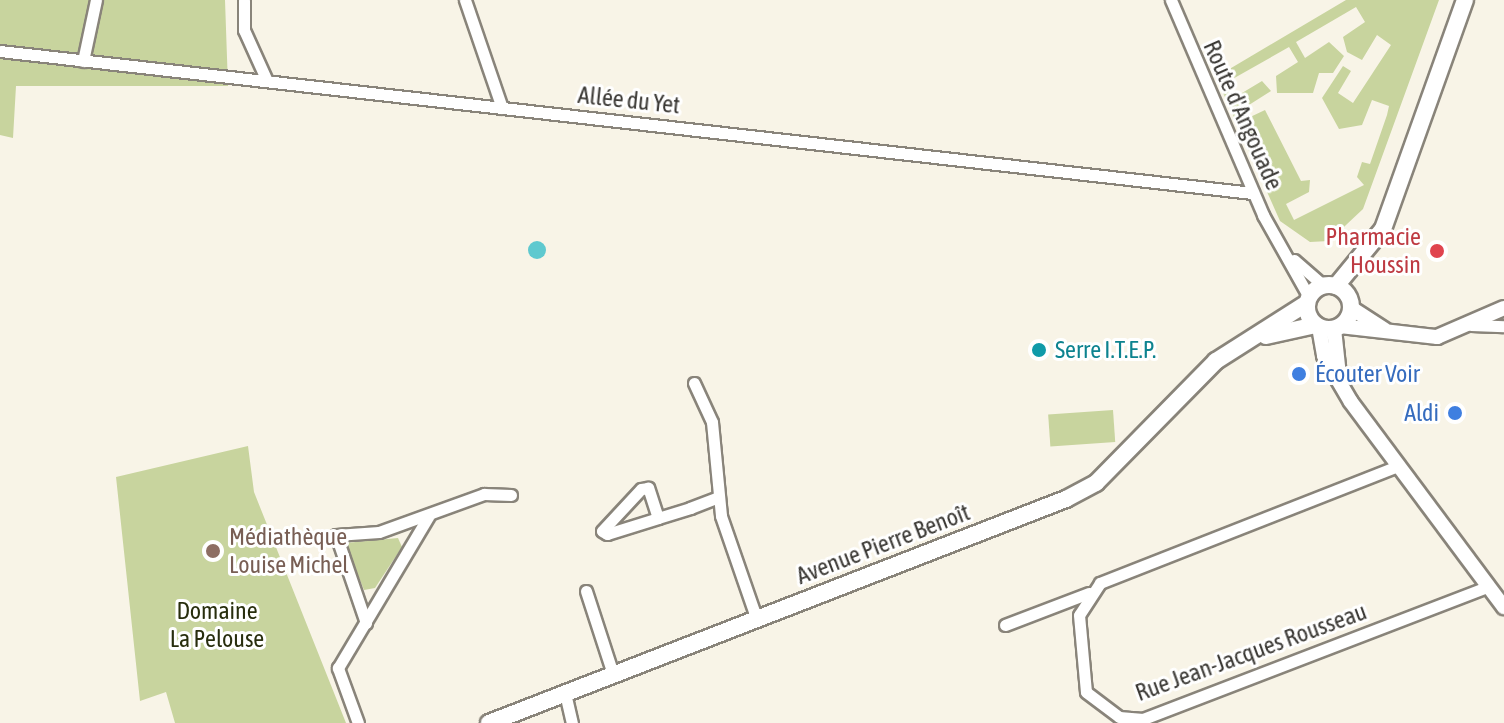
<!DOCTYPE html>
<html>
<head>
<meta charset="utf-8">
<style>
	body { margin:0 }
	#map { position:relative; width:1504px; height:723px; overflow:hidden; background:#f8f4e7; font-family:"Asap Condensed",sans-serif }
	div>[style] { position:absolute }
	.green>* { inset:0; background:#c8d49e; transform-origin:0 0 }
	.water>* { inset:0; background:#5fc9cf }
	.round { border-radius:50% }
	.roads { filter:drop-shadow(2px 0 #89847a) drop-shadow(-2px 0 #89847a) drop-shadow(0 2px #89847a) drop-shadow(0 -2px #89847a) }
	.street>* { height:11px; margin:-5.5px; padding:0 5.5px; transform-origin:5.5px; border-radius:5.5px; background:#fff }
	.secondary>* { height:14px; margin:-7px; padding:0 7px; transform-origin:7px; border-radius:7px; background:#fff }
	.primary>* { height:16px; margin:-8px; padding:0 8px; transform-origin:8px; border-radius:8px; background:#fff }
	.primary>.ring { margin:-8px; padding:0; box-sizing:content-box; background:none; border:16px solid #fff; border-radius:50% }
	.dots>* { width:22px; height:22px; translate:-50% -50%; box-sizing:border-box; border:4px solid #fff; border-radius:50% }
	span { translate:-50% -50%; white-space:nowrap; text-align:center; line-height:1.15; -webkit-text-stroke:6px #fff; paint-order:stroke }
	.street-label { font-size:24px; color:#3a3834 }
	.health-label { font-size:24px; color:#be3a42 }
	.right { translate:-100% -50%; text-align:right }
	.culture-label { font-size:24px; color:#0d838f }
	.left { translate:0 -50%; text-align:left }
	.shop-label { font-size:24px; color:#366cbe }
	.education-label { font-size:24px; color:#785e54 }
	.park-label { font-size:24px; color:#282e0e }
</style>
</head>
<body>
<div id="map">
	<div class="green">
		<i style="clip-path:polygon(0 0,225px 0,228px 86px,16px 86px,13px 138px,0 135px)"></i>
		<i style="clip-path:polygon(evenodd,1346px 0,1439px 0,1363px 209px,1329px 241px,1310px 242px,1280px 221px,1216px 77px,1346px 0,1356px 7px,1365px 22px,1343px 37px,1347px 52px,1362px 60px,1377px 35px,1391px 45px,1353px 103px,1338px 93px,1351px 71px,1343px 66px,1322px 98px,1339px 129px,1362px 125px,1372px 100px,1389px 106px,1387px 115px,1370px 164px,1362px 162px,1357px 177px,1364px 185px,1294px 220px,1286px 204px,1309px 192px,1310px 180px,1301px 181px,1265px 110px,1246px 119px,1241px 110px,1271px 91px,1262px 81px,1237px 96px,1229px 81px,1289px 47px,1298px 62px,1276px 76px,1277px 93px,1313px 93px,1319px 73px,1333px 73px,1344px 56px,1329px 42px,1305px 58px,1296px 42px,1356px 7px)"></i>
		<i style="left:1113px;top:410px;width:32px;height:65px;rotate:86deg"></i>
		<i style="clip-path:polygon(248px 446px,254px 492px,346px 723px,175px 723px,166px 692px,140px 701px,116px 477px)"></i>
		<i style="clip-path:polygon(398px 538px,402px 547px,375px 588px,364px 590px,345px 543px)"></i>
	</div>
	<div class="water">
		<i class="round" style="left:528px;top:241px;width:18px;height:18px"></i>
	</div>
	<div class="roads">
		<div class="street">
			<i style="left:244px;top:0;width:30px;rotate:90deg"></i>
			<i style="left:244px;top:30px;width:56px;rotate:65.7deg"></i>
			<i style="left:465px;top:0;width:114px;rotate:71.1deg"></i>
			<i style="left:1171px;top:0;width:234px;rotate:66.8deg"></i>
			<i style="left:1263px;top:215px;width:94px;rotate:60.7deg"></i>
			<i style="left:0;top:51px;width:1261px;rotate:6.47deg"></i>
			<i style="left:83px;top:61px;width:62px;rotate:-78deg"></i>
			<i style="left:1294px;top:260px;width:38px;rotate:41deg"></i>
			<i style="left:1471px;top:325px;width:33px;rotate:2deg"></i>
			<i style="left:694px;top:383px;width:43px;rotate:65.2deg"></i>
			<i style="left:712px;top:422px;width:94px;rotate:84.5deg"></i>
			<i style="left:721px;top:516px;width:107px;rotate:70.9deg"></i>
			<i style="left:1398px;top:466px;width:320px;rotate:158.6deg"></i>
			<i style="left:1100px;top:583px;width:38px;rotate:123deg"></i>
			<i style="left:1079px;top:615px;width:77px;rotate:84.8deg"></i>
			<i style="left:1086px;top:692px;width:41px;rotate:37.1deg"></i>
			<i style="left:1119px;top:717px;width:24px;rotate:5deg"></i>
			<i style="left:1143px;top:719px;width:368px;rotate:-21deg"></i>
			<i style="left:658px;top:518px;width:32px;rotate:-108deg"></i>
			<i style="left:648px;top:488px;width:7px;rotate:172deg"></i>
			<i style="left:641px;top:489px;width:57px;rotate:132.9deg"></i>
			<i style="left:602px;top:531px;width:6px;rotate:31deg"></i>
			<i style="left:607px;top:534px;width:53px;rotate:-17.4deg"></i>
			<i style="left:658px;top:518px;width:34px;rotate:-17deg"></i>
			<i style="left:690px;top:508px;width:31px;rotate:-21deg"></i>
			<i style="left:586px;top:591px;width:87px;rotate:72deg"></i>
			<i style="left:366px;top:623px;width:93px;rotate:-108.8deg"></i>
			<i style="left:336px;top:535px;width:43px;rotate:-4deg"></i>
			<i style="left:379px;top:532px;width:112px;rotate:-19.9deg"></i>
			<i style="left:484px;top:494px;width:27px;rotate:2deg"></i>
			<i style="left:1005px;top:625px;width:90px;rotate:-20.9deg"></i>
			<i style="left:565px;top:693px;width:31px;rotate:77deg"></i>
			<i style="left:358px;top:723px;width:59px;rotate:-110deg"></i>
			<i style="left:338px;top:668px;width:176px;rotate:-59.2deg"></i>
		</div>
		<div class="secondary">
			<i style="left:1351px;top:308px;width:40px;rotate:32.9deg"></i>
			<i style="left:1340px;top:326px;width:98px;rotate:6.5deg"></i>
			<i style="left:1437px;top:337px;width:73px;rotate:-23.4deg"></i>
			<i style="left:1319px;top:327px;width:29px;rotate:80deg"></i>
			<i style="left:1324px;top:356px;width:53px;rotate:59.6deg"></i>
			<i style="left:1351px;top:402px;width:256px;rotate:53.3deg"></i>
			<i style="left:1334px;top:329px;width:46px;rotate:83.8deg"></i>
		</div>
		<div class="primary">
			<i class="ring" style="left:1307px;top:285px;width:28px;height:28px"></i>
			<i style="left:1336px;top:286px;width:74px;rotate:-50.5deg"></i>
			<i style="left:1383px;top:229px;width:243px;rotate:-70.3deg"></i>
			<i style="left:1266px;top:336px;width:51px;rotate:-12.4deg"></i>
			<i style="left:489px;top:723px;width:619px;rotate:-21.22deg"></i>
			<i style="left:1066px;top:499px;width:34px;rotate:-28deg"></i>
			<i style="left:1096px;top:483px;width:171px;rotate:-45.5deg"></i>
			<i style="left:1216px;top:361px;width:108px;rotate:-32.5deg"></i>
		</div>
	</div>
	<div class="dots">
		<i style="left:1437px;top:251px;background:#e0444e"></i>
		<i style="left:1039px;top:350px;background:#0f9aa8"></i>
		<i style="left:1299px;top:374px;background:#3f7fe0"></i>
		<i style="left:1455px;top:413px;background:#3f7fe0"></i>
		<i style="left:213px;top:551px;background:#8d6e63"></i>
	</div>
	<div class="street-label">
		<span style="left:629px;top:100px;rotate:6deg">Allée du Yet</span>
		<span style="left:1243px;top:115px;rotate:66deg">Route d'Angouade</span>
		<span style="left:883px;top:544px;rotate:-21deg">Avenue Pierre Benoît</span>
		<span style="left:1251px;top:652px;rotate:-20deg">Rue Jean-Jacques Rousseau</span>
	</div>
	<div class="health-label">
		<span class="right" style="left:1421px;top:251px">Pharmacie<br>Houssin</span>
	</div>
	<div class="culture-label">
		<span class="left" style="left:1055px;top:350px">Serre I.T.E.P.</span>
	</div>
	<div class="shop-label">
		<span class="left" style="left:1315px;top:374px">Écouter Voir</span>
		<span class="right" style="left:1439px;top:413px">Aldi</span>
	</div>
	<div class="education-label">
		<span class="left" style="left:229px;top:551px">Médiathèque<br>Louise Michel</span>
	</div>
	<div class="park-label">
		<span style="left:217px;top:625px">Domaine<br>La Pelouse</span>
	</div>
</div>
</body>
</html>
